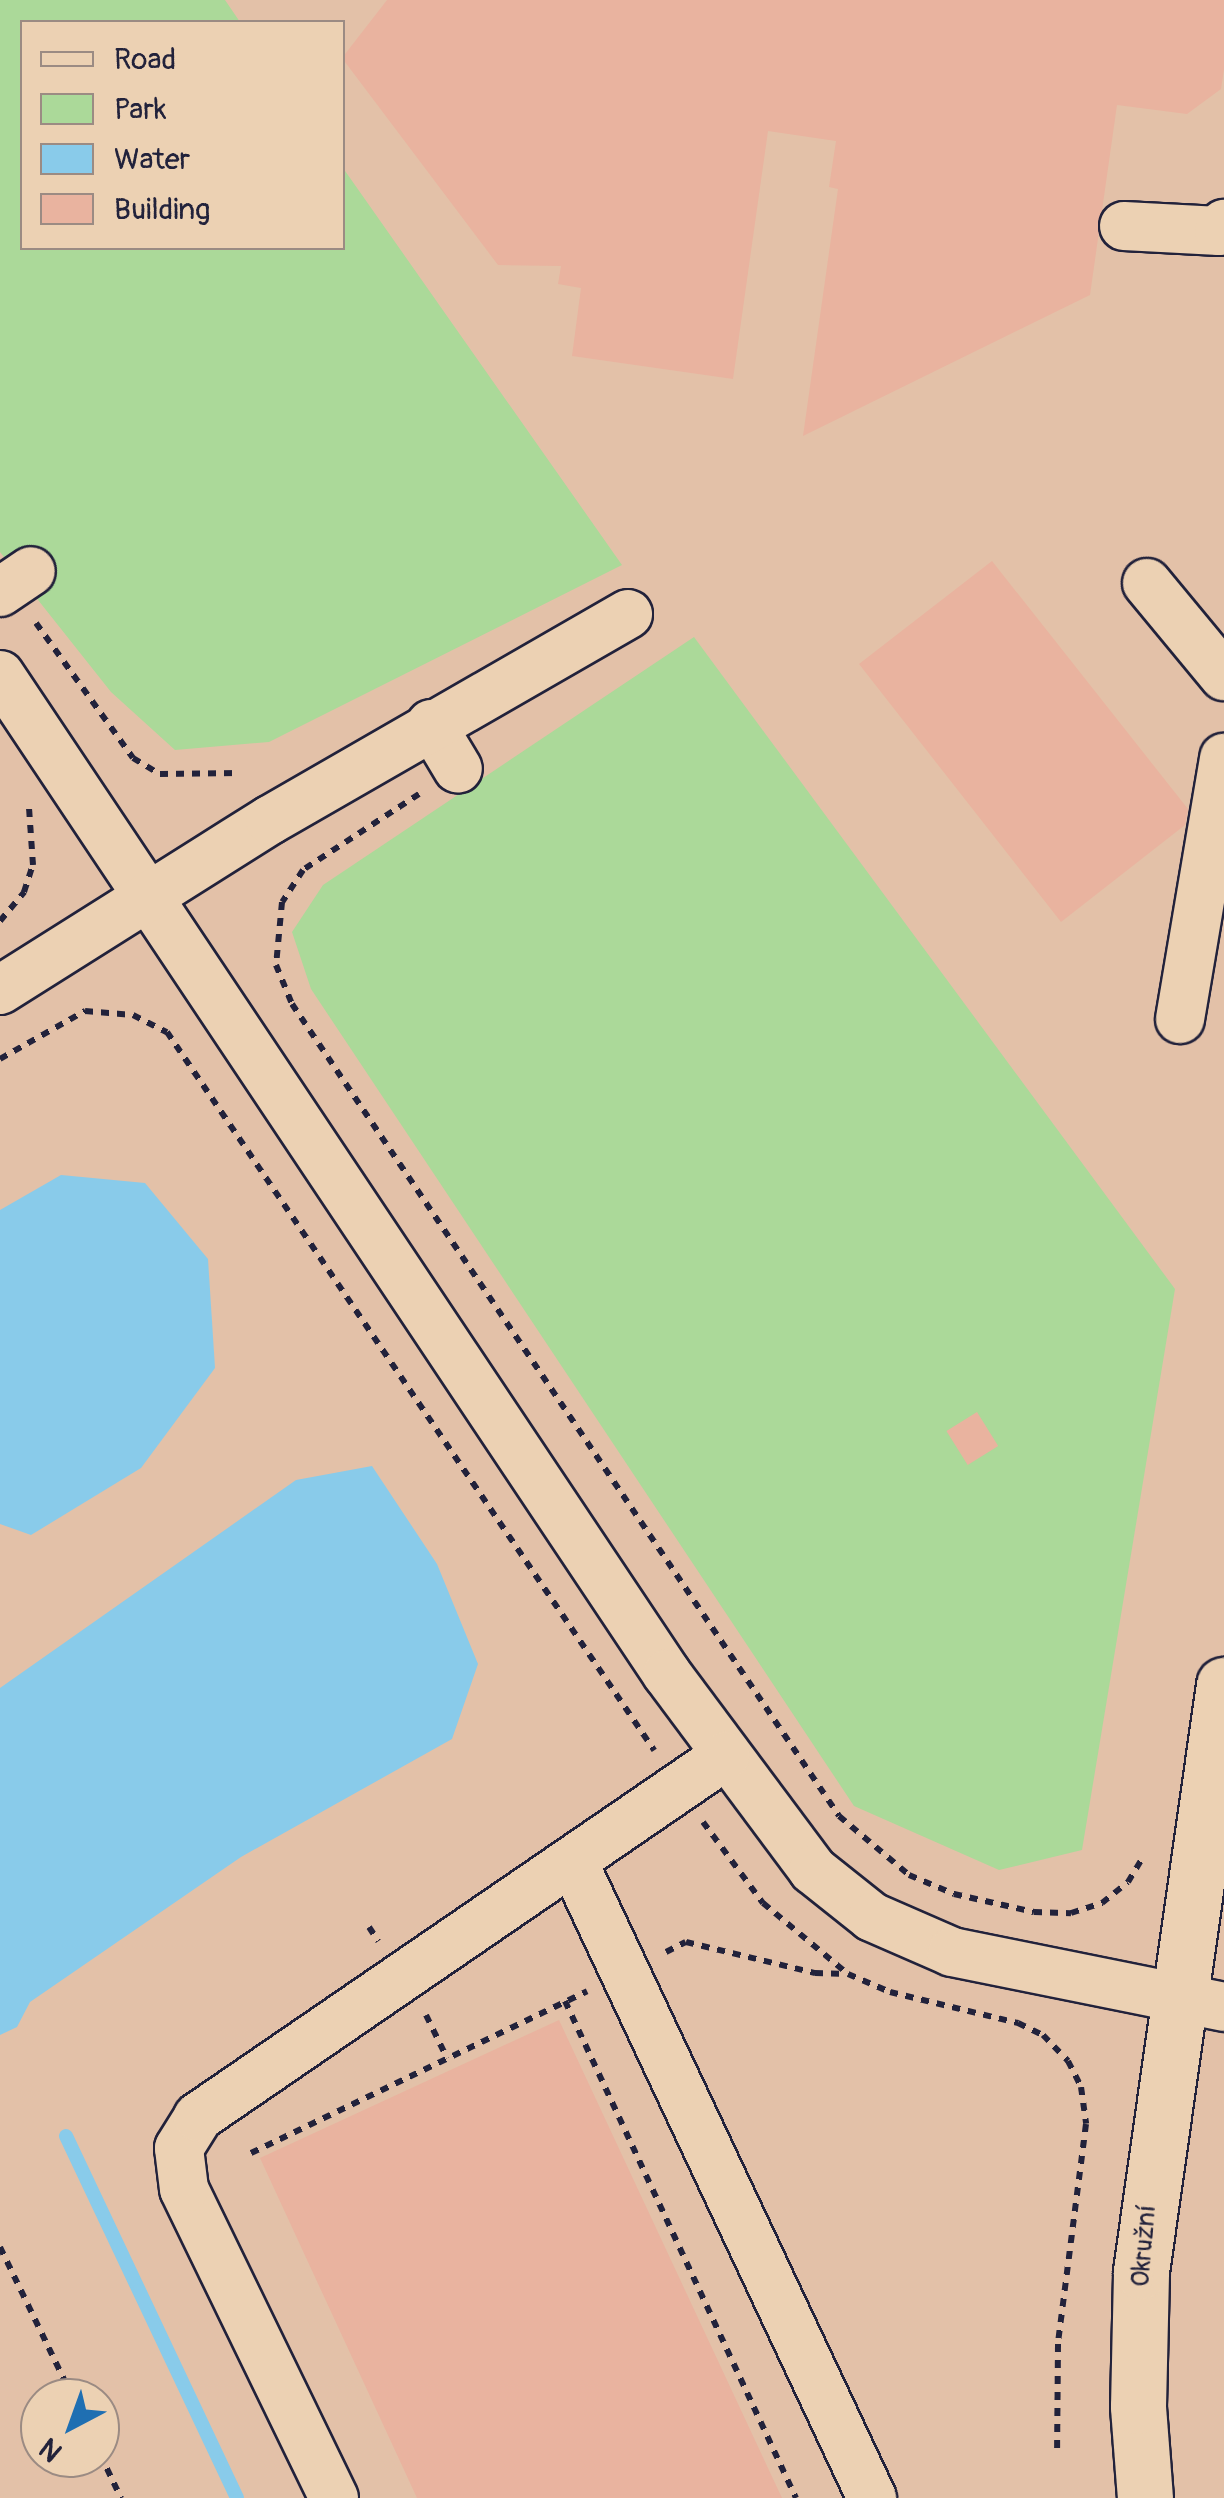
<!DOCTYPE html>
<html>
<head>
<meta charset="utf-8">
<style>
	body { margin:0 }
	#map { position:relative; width:1224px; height:2498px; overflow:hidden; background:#ecd1b3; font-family:Pangolin,sans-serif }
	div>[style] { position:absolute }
	.built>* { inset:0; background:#e3c1a8 }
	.green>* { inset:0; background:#abd999 }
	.water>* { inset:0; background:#89cbea }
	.stream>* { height:14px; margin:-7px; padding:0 7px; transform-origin:7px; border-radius:7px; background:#89cbea }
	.building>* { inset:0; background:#e9b39f; transform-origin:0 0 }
	.path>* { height:6px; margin-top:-3px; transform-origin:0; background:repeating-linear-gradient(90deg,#22223b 0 8px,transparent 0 16px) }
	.roads { filter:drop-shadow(2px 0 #22223b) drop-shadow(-2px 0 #22223b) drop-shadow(0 2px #22223b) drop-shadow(0 -2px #22223b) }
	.minor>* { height:48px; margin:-24px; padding:0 24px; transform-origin:24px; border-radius:24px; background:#ecd1b3 }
	.major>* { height:55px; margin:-27.5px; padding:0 27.5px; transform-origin:27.5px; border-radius:27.5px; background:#ecd1b3 }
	span { translate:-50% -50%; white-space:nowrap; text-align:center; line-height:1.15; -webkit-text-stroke:8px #ecd1b3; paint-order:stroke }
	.street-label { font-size:25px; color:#22223b }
	.legend { position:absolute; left:20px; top:20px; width:325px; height:230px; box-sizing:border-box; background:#ecd1b3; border:2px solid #9b8b83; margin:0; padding:12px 18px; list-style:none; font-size:30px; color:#22223b }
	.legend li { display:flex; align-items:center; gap:20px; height:50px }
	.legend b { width:50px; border:2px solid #9b8b83 }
	.north { position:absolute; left:20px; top:2378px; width:100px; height:100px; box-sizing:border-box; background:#ecd1b3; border:2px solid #9b8b83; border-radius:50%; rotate:221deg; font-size:28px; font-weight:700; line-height:40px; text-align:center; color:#22223b }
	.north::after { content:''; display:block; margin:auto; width:35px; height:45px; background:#1f6fb2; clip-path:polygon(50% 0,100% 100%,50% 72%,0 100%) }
</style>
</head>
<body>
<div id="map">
	<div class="built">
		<i style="clip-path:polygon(evenodd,0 0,1224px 0,1224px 2498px,0 2498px,0 0,22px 22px,342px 22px,342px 248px,22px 248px,22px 22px,0 0,40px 2398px,100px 2398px,100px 2458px,40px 2458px,40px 2398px)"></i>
	</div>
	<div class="green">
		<i style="clip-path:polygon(0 0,225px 0,240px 22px,22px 22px,22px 248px,342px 248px,343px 168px,622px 565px,269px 742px,175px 750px,111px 692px,0 552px)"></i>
		<i style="clip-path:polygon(694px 637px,1175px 1289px,1082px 1850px,999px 1870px,854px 1806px,311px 989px,292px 932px,323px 885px)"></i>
	</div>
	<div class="water">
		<i style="clip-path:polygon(61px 1175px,145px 1183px,208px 1259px,215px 1368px,141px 1468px,31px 1535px,0 1524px,0 1210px)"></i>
		<i style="clip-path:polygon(372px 1466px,437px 1564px,478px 1664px,452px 1739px,241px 1857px,30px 2002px,17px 2027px,0 2035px,0 1688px,296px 1480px)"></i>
	</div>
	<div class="stream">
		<i style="left:66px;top:2136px;width:400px;rotate:64.7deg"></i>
	</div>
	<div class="building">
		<i style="clip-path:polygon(387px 0,1224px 0,1224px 69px,1221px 89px,1187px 114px,1117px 105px,1090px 295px,803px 436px,838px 189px,829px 187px,836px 141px,768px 131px,733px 379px,572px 356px,581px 288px,558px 284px,561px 266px,498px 265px,342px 58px)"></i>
		<i style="clip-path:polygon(992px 561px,1188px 809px,1185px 825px,1061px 922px,859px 664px)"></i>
		<i style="left:977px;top:1412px;width:40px;height:36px;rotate:58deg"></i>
		<i style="clip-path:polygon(559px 2020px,782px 2498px,417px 2498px,260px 2158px)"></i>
	</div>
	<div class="path">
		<i style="left:36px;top:623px;width:166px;rotate:54.3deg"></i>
		<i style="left:133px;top:758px;width:31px;rotate:31deg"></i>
		<i style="left:160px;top:774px;width:80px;rotate:-0.7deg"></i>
		<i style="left:419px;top:794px;width:139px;rotate:146.8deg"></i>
		<i style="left:303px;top:870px;width:38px;rotate:123deg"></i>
		<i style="left:282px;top:902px;width:63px;rotate:95.4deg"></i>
		<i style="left:276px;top:965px;width:42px;rotate:67.7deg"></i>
		<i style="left:292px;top:1004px;width:979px;rotate:56.03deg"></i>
		<i style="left:839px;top:1816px;width:92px;rotate:40.1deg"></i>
		<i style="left:909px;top:1875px;width:49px;rotate:22.9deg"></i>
		<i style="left:954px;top:1894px;width:82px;rotate:12.7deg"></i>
		<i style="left:1034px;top:1912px;width:37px;rotate:2deg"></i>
		<i style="left:1071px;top:1913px;width:33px;rotate:-18deg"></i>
		<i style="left:1102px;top:1903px;width:33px;rotate:-39deg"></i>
		<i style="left:1128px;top:1882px;width:31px;rotate:-59deg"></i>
		<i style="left:0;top:921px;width:38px;rotate:-50deg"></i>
		<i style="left:24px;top:892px;width:28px;rotate:-72deg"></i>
		<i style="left:33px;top:865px;width:57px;rotate:-94deg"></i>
		<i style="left:0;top:1059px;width:98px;rotate:-29.5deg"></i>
		<i style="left:85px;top:1011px;width:48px;rotate:4.8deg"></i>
		<i style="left:133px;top:1015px;width:38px;rotate:27deg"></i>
		<i style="left:167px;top:1032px;width:868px;rotate:55.85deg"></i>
		<i style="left:703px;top:1822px;width:101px;rotate:53.5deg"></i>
		<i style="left:763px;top:1903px;width:111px;rotate:39.9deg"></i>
		<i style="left:848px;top:1974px;width:46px;rotate:23.2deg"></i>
		<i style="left:890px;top:1992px;width:132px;rotate:13.6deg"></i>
		<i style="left:1018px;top:2023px;width:28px;rotate:26deg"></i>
		<i style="left:1043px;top:2035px;width:36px;rotate:46deg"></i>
		<i style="left:1068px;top:2061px;width:29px;rotate:63deg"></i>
		<i style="left:1081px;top:2087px;width:37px;rotate:82deg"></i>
		<i style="left:1086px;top:2124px;width:222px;rotate:97.3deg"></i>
		<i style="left:1058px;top:2344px;width:107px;rotate:90.5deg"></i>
		<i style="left:369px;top:1927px;width:17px;rotate:57deg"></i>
		<i style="left:666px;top:1952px;width:22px;rotate:-27deg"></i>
		<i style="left:686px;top:1942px;width:133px;rotate:13.5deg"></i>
		<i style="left:815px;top:1973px;width:32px;rotate:2deg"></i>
		<i style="left:565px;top:2001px;width:548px;rotate:65.07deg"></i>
		<i style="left:426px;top:2015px;width:48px;rotate:64deg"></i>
		<i style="left:251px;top:2153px;width:373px;rotate:-25.7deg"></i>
		<i style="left:0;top:2247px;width:168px;rotate:64.2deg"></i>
		<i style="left:100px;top:2454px;width:49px;rotate:64.5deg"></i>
	</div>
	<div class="roads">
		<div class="minor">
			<i style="left:1124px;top:226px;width:95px;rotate:3deg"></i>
			<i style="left:1219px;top:231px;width:9px;rotate:-54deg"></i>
			<i style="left:1147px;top:583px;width:121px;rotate:50.4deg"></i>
			<i style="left:0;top:592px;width:37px;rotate:-34deg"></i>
			<i style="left:0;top:675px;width:1201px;rotate:56.27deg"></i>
			<i style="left:667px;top:1674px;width:244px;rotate:53.3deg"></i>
			<i style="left:813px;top:1870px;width:75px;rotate:38.5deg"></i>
			<i style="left:872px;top:1917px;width:87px;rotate:23.6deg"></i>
			<i style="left:952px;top:1952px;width:278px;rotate:11.4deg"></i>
			<i style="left:431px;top:724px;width:52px;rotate:59deg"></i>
			<i style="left:0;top:990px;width:319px;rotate:-32.2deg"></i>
			<i style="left:270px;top:820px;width:413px;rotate:-29.9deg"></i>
			<i style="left:1180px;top:1019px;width:265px;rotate:-80.4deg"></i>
			<i style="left:573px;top:1862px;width:703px;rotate:64.82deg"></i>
			<i style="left:334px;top:2498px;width:343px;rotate:-115.9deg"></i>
			<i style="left:184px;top:2189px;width:41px;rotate:-97deg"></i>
			<i style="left:179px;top:2148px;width:36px;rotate:-58deg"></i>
			<i style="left:198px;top:2117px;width:639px;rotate:-34.41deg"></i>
		</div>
		<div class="major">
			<i style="left:1145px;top:2498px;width:92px;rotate:-94.4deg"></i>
			<i style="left:1138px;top:2406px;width:135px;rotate:-88.7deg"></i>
			<i style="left:1141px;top:2271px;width:592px;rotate:-81.94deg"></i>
		</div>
	</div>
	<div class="street-label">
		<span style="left:1145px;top:2246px;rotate:-85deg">Okružní</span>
	</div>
	<ul class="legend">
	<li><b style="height:12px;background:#ecd1b3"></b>Road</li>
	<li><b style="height:28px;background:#abd999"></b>Park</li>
	<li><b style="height:28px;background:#89cbea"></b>Water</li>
	<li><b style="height:28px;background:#e9b39f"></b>Building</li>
	</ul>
	<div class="north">N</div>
</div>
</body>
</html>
